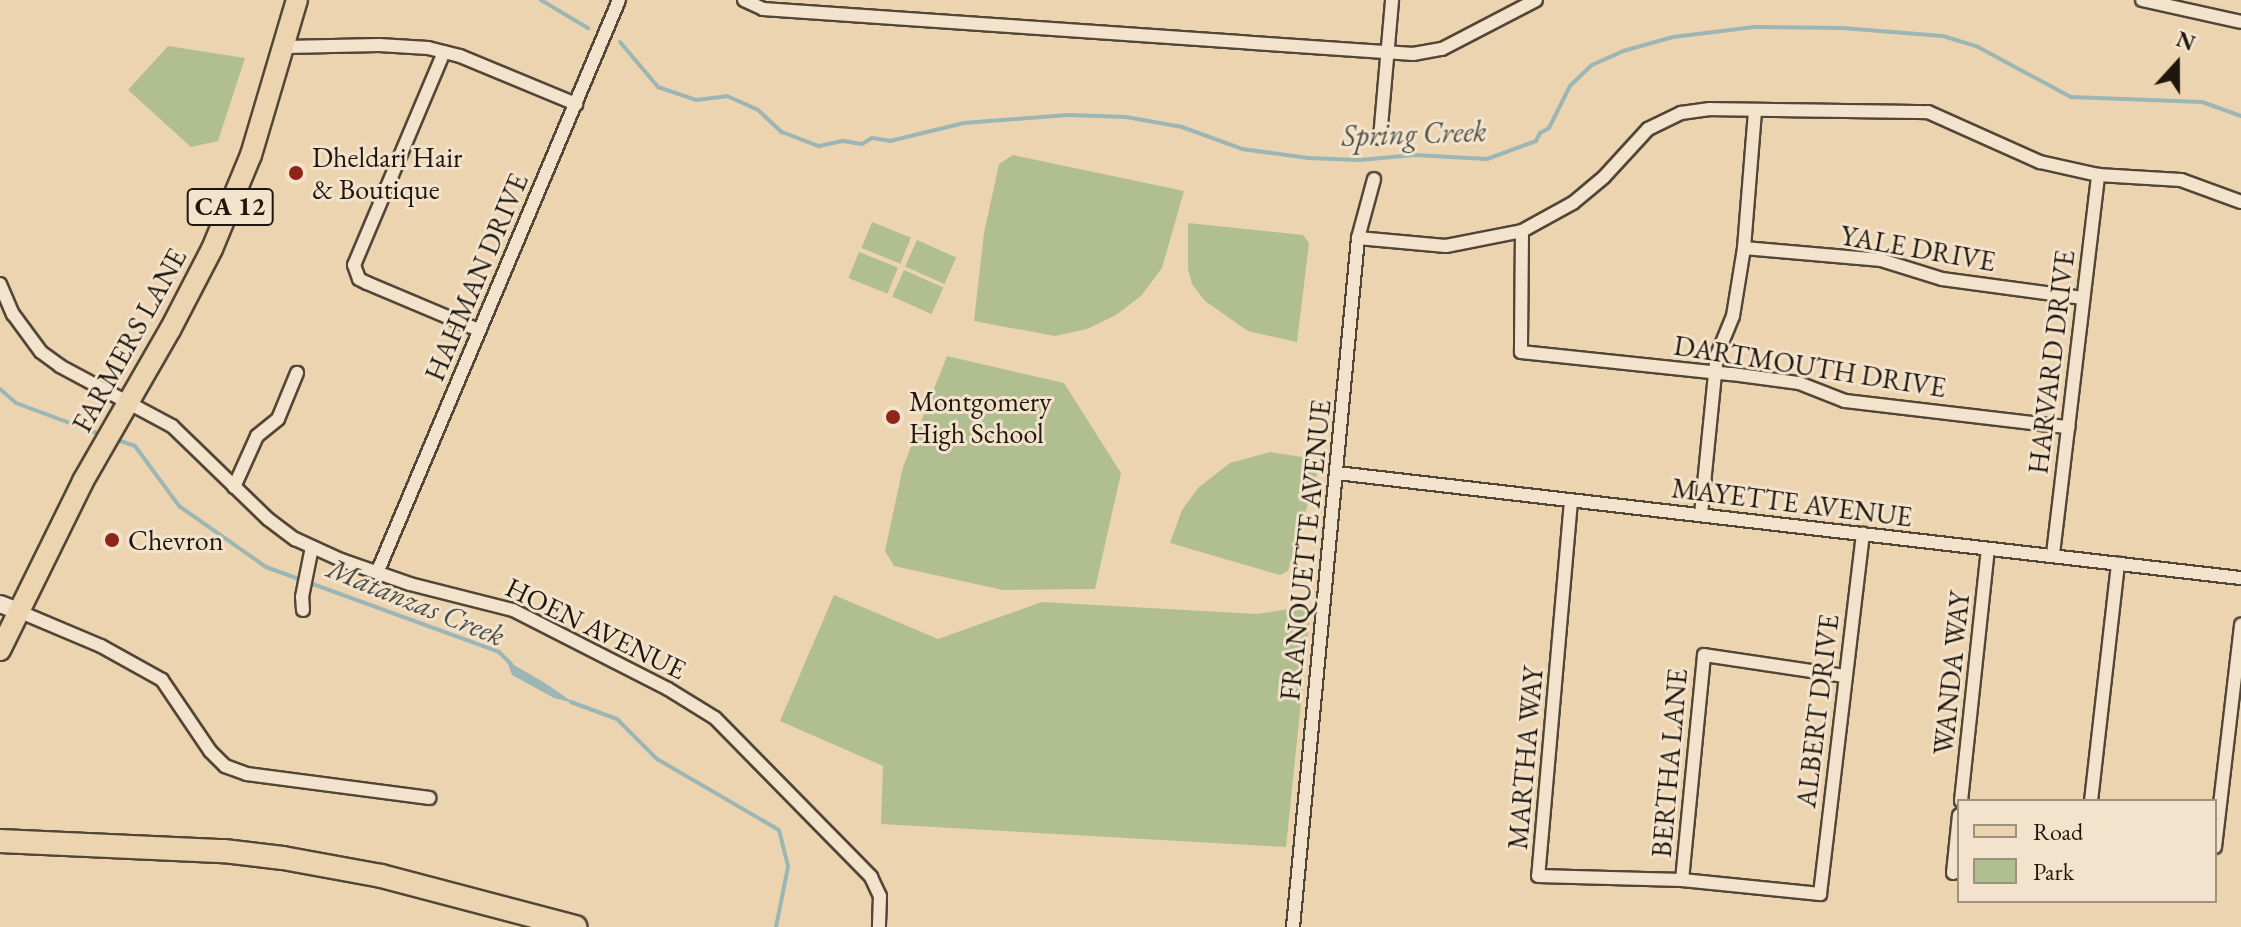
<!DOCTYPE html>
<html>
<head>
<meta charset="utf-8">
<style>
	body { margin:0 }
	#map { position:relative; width:2241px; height:927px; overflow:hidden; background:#ecd4b0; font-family:"EB Garamond",serif }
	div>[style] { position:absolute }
	.green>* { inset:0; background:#b1be90; transform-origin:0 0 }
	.water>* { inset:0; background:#9cb6b5 }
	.stream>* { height:4px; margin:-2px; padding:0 2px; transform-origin:2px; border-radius:2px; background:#9cb6b5 }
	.roads { filter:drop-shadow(2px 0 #524636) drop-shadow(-2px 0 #524636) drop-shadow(0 2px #524636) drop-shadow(0 -2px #524636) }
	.minor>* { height:12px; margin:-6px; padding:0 6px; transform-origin:6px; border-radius:6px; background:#f3e3cc }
	.tertiary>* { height:16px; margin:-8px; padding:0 8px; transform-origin:8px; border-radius:8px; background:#f3e3cc }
	.primary>* { height:20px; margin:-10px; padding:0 10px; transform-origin:10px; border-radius:10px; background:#ecd4b0 }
	.motorway>* { height:22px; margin:-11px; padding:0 11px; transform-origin:11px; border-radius:11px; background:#ecd4b0 }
	.dots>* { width:22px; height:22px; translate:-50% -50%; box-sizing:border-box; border:4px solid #f3e3cc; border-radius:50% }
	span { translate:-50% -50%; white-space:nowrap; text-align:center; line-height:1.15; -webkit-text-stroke:6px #f3e3cc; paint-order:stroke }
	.shield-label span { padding:2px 6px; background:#f3e3cc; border:2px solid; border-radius:6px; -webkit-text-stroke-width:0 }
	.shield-label { font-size:26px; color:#1f170e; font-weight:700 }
	.poi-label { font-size:28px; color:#1f170e }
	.left { translate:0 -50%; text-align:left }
	.street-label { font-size:28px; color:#1f170e }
	.water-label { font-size:30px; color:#4b4f48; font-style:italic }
	.legend { position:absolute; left:1957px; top:799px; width:260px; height:104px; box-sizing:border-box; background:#f3e3cc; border:2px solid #9e9180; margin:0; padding:10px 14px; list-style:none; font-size:24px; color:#1f170e }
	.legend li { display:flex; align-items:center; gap:16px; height:40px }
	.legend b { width:40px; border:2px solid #9e9180 }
	.north { position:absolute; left:2137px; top:24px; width:80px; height:80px; -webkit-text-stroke:6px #f3e3cc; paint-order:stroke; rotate:21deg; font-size:22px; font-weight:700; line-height:32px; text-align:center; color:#1f170e }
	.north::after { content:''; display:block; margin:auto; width:28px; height:36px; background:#1f170e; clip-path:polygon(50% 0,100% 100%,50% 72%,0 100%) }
</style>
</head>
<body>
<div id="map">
	<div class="green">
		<i style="clip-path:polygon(168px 46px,245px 58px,218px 141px,191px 147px,128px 90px)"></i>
		<i style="clip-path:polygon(1013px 155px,1184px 191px,1162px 268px,1141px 296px,1116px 315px,1087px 329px,1055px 336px,974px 321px,984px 233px,999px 164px)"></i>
		<i style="left:872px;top:222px;width:42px;height:28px;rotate:22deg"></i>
		<i style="clip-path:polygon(1188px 223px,1303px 235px,1309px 243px,1297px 342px,1248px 331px,1205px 301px,1192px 284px,1188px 269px)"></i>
		<i style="left:917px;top:240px;width:43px;height:29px;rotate:24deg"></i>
		<i style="left:859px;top:252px;width:42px;height:28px;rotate:22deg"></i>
		<i style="left:904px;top:270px;width:43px;height:29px;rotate:24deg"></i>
		<i style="clip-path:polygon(947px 356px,1064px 383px,1121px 473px,1095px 589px,1003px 590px,894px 566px,885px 551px,903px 467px)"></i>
		<i style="clip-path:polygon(1270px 452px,1321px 460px,1288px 571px,1280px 575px,1170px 543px,1182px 510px,1198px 488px,1230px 463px)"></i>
		<i style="clip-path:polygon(834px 595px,938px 639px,1042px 602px,1257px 614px,1311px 606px,1286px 847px,881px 824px,883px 766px,780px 721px)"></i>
	</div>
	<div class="water">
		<i style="clip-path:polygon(507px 661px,545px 683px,574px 703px,554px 698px,512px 675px)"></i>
	</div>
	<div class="stream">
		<i style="left:541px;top:0;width:55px;rotate:30.8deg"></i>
		<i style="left:620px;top:42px;width:59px;rotate:49.8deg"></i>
		<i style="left:658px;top:87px;width:40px;rotate:18.9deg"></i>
		<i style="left:696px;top:100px;width:31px;rotate:-7deg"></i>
		<i style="left:727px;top:96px;width:34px;rotate:24deg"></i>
		<i style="left:758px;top:110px;width:33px;rotate:43deg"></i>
		<i style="left:782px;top:132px;width:40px;rotate:21deg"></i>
		<i style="left:819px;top:146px;width:25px;rotate:-12deg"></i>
		<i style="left:843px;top:141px;width:19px;rotate:9deg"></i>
		<i style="left:862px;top:144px;width:12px;rotate:-31deg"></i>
		<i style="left:872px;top:138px;width:18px;rotate:9deg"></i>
		<i style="left:890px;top:141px;width:76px;rotate:-13.7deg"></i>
		<i style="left:964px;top:123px;width:105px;rotate:-4.4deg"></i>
		<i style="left:1069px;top:115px;width:57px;rotate:2deg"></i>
		<i style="left:1126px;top:117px;width:57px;rotate:10.1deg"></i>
		<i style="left:1182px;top:127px;width:64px;rotate:20.1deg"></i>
		<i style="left:1242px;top:149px;width:67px;rotate:7.8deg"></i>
		<i style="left:1308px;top:158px;width:52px;rotate:2.2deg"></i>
		<i style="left:1360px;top:160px;width:54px;rotate:-5.3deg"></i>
		<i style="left:1414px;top:155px;width:73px;rotate:3.1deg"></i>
		<i style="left:1487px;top:159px;width:52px;rotate:-20.2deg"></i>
		<i style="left:1536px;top:141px;width:9px;rotate:-63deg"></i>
		<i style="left:1540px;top:133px;width:10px;rotate:-29deg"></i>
		<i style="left:1549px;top:128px;width:47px;rotate:-63.4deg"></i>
		<i style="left:1570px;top:86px;width:30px;rotate:-44deg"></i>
		<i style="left:1592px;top:65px;width:34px;rotate:-24deg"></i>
		<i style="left:1623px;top:51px;width:52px;rotate:-15.6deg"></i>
		<i style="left:1673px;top:37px;width:82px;rotate:-7deg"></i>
		<i style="left:1754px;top:27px;width:88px;rotate:0.7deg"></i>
		<i style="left:1842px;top:28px;width:101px;rotate:4.5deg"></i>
		<i style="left:1943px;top:36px;width:37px;rotate:17deg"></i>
		<i style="left:1978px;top:47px;width:106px;rotate:28.3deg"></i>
		<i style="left:2071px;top:97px;width:131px;rotate:2.2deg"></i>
		<i style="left:2202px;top:102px;width:41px;rotate:19.7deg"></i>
		<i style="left:0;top:389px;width:21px;rotate:41deg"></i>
		<i style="left:16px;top:403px;width:92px;rotate:20.4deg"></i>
		<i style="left:114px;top:439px;width:22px;rotate:18deg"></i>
		<i style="left:135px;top:446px;width:74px;rotate:53.7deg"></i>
		<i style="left:179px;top:506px;width:106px;rotate:35deg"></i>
		<i style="left:266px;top:567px;width:248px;rotate:20deg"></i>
		<i style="left:499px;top:652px;width:17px;rotate:45deg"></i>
		<i style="left:571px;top:702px;width:49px;rotate:20.3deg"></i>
		<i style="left:617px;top:719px;width:57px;rotate:45deg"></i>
		<i style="left:657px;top:759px;width:141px;rotate:30.2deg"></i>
		<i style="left:779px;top:830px;width:38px;rotate:76deg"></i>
		<i style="left:788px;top:867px;width:61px;rotate:101.3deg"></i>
	</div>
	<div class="roads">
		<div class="minor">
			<i style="left:744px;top:0;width:21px;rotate:25deg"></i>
			<i style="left:763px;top:9px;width:652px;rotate:3.96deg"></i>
			<i style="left:1413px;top:54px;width:29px;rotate:-10deg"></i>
			<i style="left:1442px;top:49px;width:106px;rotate:-27.5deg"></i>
			<i style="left:2142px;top:0;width:101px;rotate:12.5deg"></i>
			<i style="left:285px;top:47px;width:94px;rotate:-1.2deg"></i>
			<i style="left:379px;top:45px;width:49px;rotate:3.5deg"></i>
			<i style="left:428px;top:48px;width:33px;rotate:14deg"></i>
			<i style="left:460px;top:56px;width:126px;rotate:22.5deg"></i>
			<i style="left:444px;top:52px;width:231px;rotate:112.9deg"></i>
			<i style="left:354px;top:265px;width:15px;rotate:70deg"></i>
			<i style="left:359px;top:279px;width:9px;rotate:27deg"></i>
			<i style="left:367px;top:283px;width:121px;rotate:22.9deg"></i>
			<i style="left:1380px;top:138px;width:139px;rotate:-85deg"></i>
			<i style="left:1522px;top:231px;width:121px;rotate:90.5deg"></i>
			<i style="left:1521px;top:352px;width:212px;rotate:6deg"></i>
			<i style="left:1732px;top:374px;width:68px;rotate:7.7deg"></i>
			<i style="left:1799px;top:383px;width:49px;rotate:21.4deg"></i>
			<i style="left:1845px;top:401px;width:225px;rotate:6.7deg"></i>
			<i style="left:1358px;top:238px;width:88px;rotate:5.2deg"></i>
			<i style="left:1446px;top:246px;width:77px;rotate:-11.2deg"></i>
			<i style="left:1522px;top:231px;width:58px;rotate:-28.8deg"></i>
			<i style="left:1573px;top:203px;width:40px;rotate:-40deg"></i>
			<i style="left:1604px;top:177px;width:65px;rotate:-47.5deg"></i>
			<i style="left:1648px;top:129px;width:37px;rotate:-26deg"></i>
			<i style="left:1681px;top:113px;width:29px;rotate:-8deg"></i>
			<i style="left:1710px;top:109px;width:218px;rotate:0.8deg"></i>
			<i style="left:1928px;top:112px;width:123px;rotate:24.1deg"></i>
			<i style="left:2040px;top:162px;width:59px;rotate:12.6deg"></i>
			<i style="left:2098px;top:175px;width:83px;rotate:3.4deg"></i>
			<i style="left:2181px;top:180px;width:64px;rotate:20.1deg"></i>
			<i style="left:1744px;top:248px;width:138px;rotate:5deg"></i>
			<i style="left:1881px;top:260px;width:64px;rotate:17.3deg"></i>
			<i style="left:1942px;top:279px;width:142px;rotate:7.7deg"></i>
			<i style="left:0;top:284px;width:33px;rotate:67deg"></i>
			<i style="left:13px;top:314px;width:47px;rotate:53.6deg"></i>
			<i style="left:41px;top:352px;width:24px;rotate:36deg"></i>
			<i style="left:60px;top:366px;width:127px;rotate:28.2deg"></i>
			<i style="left:172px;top:426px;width:134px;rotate:44.1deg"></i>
			<i style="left:268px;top:519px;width:34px;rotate:37deg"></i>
			<i style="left:295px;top:539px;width:51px;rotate:24.5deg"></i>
			<i style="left:341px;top:560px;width:73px;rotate:19.2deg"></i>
			<i style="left:410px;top:584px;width:106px;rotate:14.2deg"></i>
			<i style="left:513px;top:610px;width:174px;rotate:27deg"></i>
			<i style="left:668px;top:689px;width:55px;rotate:31.7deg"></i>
			<i style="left:715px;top:718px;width:223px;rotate:45.5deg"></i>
			<i style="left:871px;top:877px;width:21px;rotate:65deg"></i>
			<i style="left:880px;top:896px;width:31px;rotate:92deg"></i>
			<i style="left:1337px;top:473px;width:910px;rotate:6.63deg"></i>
			<i style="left:234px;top:487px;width:56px;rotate:-65.7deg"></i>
			<i style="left:257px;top:436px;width:27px;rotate:-39deg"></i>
			<i style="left:278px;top:419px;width:50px;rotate:-67.6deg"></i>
			<i style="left:1571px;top:501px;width:376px;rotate:95deg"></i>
			<i style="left:1538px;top:876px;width:144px;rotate:1.6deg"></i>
			<i style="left:1682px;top:880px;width:139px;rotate:5.8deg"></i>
			<i style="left:1820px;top:894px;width:363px;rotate:-83.2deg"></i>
			<i style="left:1701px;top:514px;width:160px;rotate:-84.3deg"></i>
			<i style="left:1717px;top:355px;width:42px;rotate:-67.7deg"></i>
			<i style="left:1733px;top:316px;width:69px;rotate:-80.8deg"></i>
			<i style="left:1744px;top:248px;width:138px;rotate:-85.4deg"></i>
			<i style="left:2053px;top:554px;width:382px;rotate:-83.2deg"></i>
			<i style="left:377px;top:573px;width:622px;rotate:-67.1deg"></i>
			<i style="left:303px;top:610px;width:13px;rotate:-94deg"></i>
			<i style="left:302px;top:597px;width:51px;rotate:-78.7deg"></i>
			<i style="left:18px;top:611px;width:90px;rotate:22.9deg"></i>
			<i style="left:101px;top:646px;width:70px;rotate:29.1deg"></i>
			<i style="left:162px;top:680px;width:86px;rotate:55.9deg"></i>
			<i style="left:210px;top:751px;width:21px;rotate:45deg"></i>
			<i style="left:225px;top:766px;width:23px;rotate:20deg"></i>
			<i style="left:247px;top:774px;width:184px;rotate:7.5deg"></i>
			<i style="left:1961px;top:801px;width:253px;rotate:-83.9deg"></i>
			<i style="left:2091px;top:801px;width:239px;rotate:-83.5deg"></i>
			<i style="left:2215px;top:847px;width:224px;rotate:-83.3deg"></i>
			<i style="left:1953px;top:873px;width:58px;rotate:-84.1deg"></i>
			<i style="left:1682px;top:880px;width:226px;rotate:-84.4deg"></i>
			<i style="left:1704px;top:655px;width:143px;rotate:8.5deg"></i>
			<i style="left:1293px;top:927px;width:692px;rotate:-84.61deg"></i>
			<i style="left:1358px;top:238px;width:61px;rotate:-74.8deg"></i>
		</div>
		<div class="tertiary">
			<i style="left:0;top:604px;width:19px;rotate:21deg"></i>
		</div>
		<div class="primary">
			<i style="left:0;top:650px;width:188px;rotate:-63.8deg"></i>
			<i style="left:83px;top:481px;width:174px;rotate:-60.1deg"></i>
			<i style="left:170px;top:330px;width:91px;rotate:-62.6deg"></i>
			<i style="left:212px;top:249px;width:102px;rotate:-67.5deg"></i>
			<i style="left:251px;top:155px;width:162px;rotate:-73.5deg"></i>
		</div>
		<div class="motorway">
			<i style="left:0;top:841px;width:224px;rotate:2.6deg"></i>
			<i style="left:224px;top:851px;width:59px;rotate:6.8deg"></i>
			<i style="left:283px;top:858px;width:100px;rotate:10.4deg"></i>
			<i style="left:381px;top:876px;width:201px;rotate:14.7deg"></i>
		</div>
	</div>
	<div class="dots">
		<i style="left:296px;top:173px;background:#8f2418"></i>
		<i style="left:893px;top:417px;background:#8f2418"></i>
		<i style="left:112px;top:540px;background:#8f2418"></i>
	</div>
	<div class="shield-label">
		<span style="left:230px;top:207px">CA 12</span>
	</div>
	<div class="poi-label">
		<span class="left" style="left:312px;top:173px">Dheldari Hair<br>&amp; Boutique</span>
		<span class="left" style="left:909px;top:417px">Montgomery<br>High School</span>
		<span class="left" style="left:128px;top:540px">Chevron</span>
	</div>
	<div class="street-label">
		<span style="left:1918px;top:248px;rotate:10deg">YALE DRIVE</span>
		<span style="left:476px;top:277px;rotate:-67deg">HAHMAN DRIVE</span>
		<span style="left:129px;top:340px;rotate:-61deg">FARMERS LANE</span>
		<span style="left:2051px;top:362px;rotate:-83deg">HARVARD DRIVE</span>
		<span style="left:1810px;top:366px;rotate:9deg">DARTMOUTH DRIVE</span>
		<span style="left:1792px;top:502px;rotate:7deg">MAYETTE AVENUE</span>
		<span style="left:1305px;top:550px;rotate:-84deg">FRANQUETTE AVENUE</span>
		<span style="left:596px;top:628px;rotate:26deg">HOEN AVENUE</span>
		<span style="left:1951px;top:673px;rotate:-84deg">WANDA WAY</span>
		<span style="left:1817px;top:711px;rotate:-83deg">ALBERT DRIVE</span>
		<span style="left:1525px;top:758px;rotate:-85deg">MARTHA WAY</span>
		<span style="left:1669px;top:763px;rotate:-85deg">BERTHA LANE</span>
	</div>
	<div class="water-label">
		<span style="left:1414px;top:134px;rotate:-2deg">Spring Creek</span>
		<span style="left:416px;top:602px;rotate:22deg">Matanzas Creek</span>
	</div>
	<ul class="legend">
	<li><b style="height:10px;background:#ecd4b0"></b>Road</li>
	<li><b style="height:22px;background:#b1be90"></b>Park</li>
	</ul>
	<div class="north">N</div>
</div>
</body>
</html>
